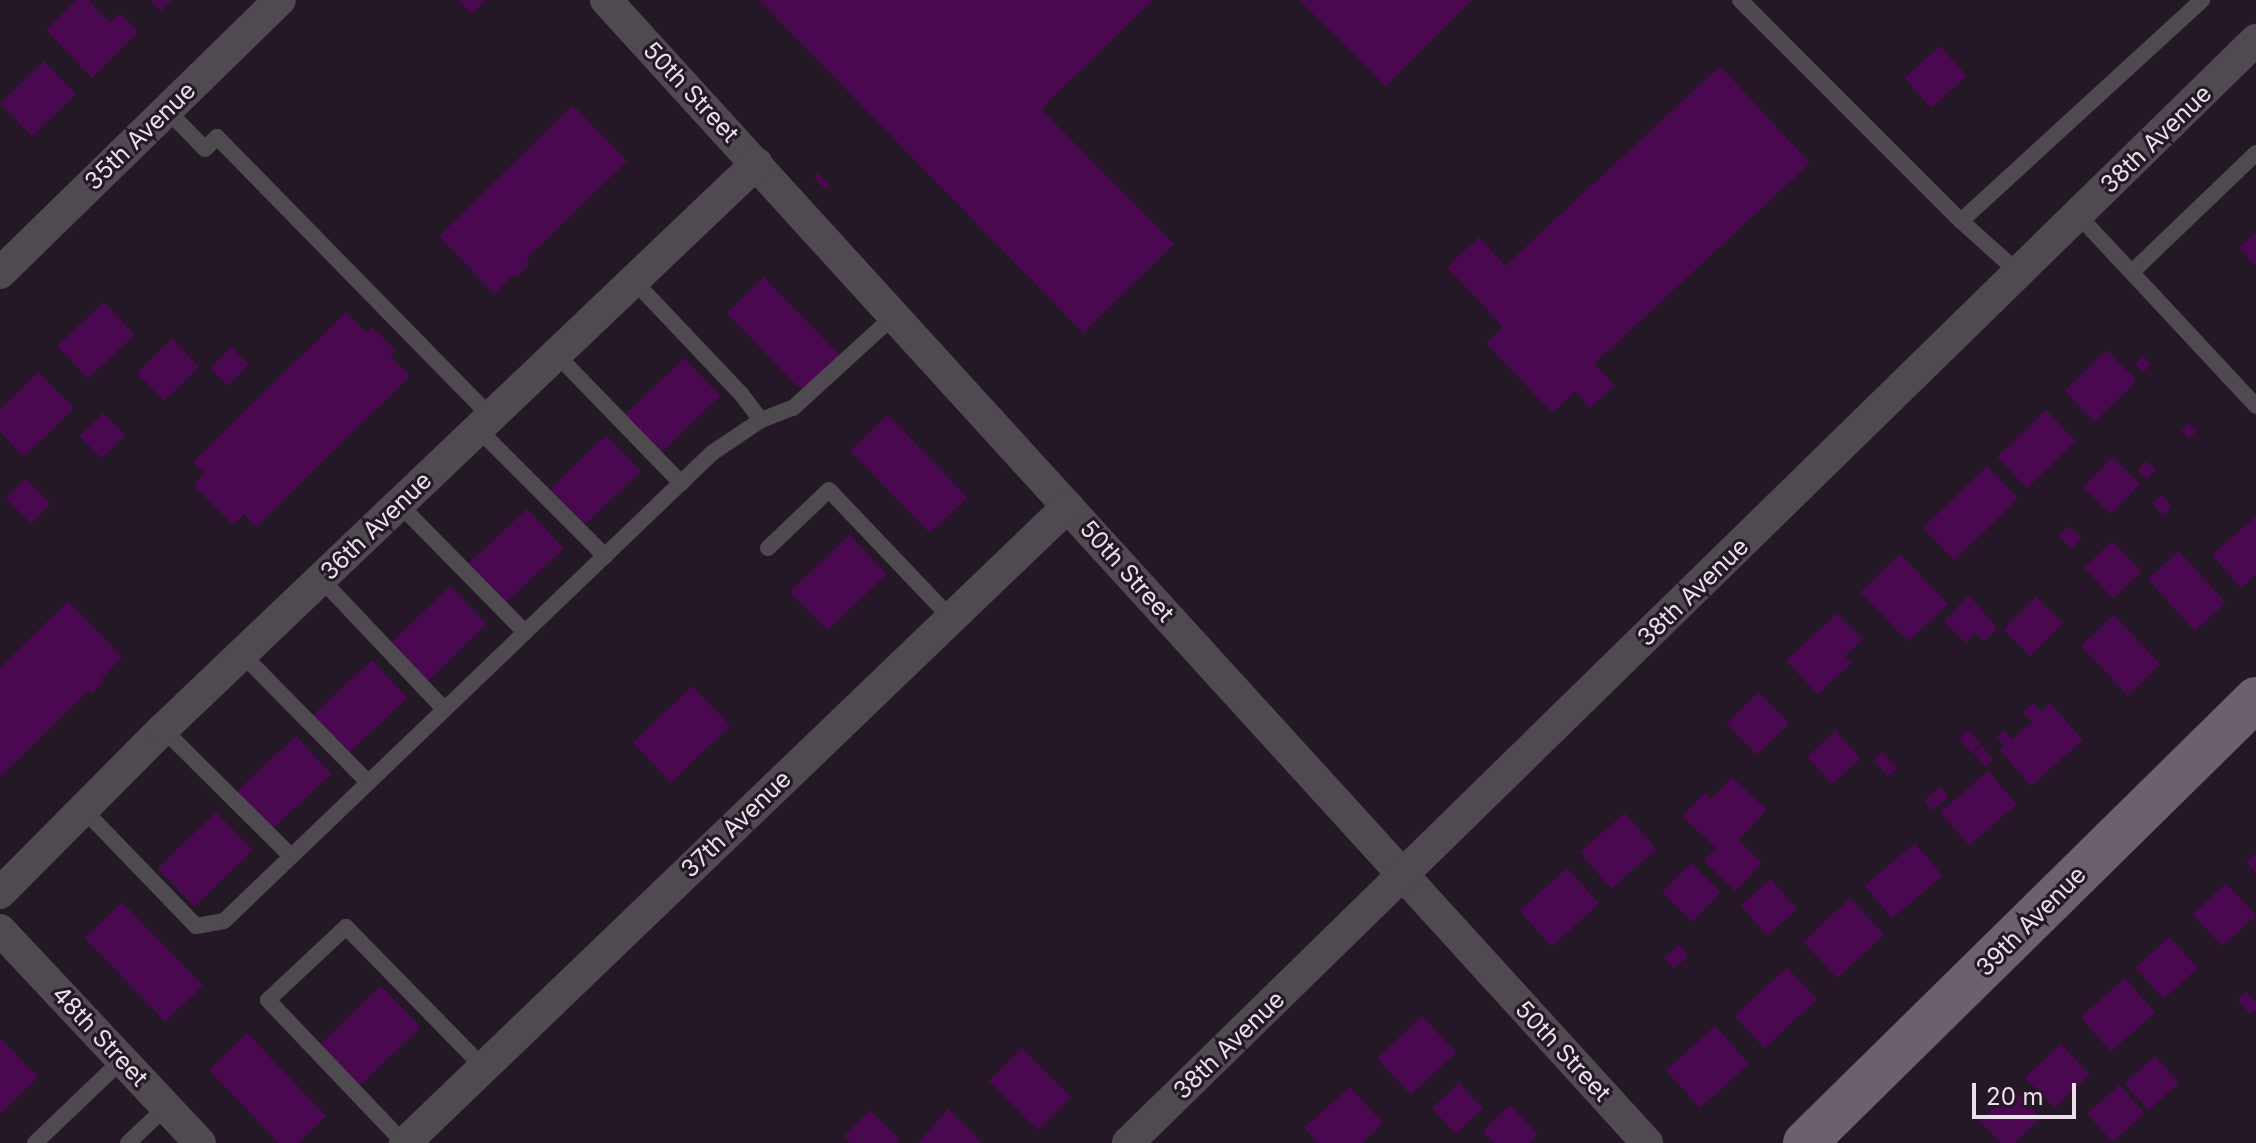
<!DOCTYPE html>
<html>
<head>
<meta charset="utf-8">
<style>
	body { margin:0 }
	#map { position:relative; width:2256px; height:1143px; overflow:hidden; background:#251826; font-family:Inter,sans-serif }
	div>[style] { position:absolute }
	.building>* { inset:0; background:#490850; transform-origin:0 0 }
	.lane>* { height:16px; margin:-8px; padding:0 8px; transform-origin:8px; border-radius:8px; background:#4f4950 }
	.street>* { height:32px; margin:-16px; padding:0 16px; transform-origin:16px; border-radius:16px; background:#4f4950 }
	.secondary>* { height:44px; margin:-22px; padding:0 22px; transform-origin:22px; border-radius:22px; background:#6b616c }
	span { translate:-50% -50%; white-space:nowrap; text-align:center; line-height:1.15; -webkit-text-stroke:6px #251826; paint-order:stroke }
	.street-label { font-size:24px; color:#e9e0ea }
	.scale { position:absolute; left:1972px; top:1083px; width:104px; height:36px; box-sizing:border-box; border:4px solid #e9e0ea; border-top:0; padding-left:10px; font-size:24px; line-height:28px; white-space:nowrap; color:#e9e0ea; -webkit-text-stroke:6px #251826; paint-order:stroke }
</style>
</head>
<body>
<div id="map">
	<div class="building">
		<i style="clip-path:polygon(76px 0,88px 0,110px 23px,120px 13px,138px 32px,92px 78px,46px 30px)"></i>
		<i style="clip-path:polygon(151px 0,172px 0,161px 11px)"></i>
		<i style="clip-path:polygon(458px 0,487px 0,472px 14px)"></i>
		<i style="clip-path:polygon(759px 0,1153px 0,1041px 109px,1174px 244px,1083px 333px)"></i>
		<i style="clip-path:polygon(1299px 0,1472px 0,1386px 86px)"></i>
		<i style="left:1940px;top:46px;width:40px;height:48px;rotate:48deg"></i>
		<i style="left:44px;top:61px;width:46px;height:61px;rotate:46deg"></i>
		<i style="clip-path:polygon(1720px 66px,1810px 163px,1595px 363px,1614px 386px,1590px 408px,1575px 392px,1552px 413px,1486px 343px,1503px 327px,1447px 267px,1479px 237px,1505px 266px)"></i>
		<i style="clip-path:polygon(573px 105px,627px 161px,526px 259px,530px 263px,517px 277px,514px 274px,494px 294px,439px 236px)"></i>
		<i style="clip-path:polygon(817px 173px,830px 186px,826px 190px,814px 177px)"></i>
		<i style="clip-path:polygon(2256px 232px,2256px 266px,2239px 248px)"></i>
		<i style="left:764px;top:277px;width:112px;height:52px;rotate:46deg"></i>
		<i style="left:104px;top:302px;width:45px;height:64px;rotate:47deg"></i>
		<i style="clip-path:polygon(346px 312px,366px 333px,372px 327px,396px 351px,390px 356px,410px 376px,256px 527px,244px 514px,233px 525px,193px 485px,205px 473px,193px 462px)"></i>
		<i style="left:172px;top:339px;width:39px;height:49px;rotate:46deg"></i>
		<i style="left:231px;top:347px;width:25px;height:30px;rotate:45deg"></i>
		<i style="left:2107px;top:350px;width:43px;height:59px;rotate:46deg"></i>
		<i style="left:2142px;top:356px;width:12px;height:11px;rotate:42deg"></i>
		<i style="left:684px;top:358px;width:52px;height:81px;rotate:46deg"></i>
		<i style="clip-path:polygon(38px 372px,74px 408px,24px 457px,0 432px,0 409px)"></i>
		<i style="left:2046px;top:410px;width:43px;height:68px;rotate:46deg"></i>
		<i style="left:103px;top:413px;width:31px;height:33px;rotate:45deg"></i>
		<i style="left:888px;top:415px;width:114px;height:52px;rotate:46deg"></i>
		<i style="left:2189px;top:423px;width:11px;height:11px;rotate:45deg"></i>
		<i style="left:606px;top:435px;width:50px;height:81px;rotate:46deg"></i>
		<i style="left:2112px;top:457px;width:39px;height:42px;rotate:44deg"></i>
		<i style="left:2146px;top:461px;width:13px;height:13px;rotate:42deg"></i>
		<i style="left:1987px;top:466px;width:45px;height:89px;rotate:46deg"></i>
		<i style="left:26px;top:479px;width:35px;height:28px;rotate:45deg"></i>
		<i style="left:2162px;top:495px;width:16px;height:13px;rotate:50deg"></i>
		<i style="left:527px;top:509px;width:54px;height:83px;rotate:47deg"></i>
		<i style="clip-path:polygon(2256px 516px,2256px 575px,2241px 588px,2212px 555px)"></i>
		<i style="left:2069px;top:526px;width:18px;height:15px;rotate:45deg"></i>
		<i style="left:849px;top:535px;width:54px;height:82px;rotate:46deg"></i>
		<i style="left:2112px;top:541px;width:42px;height:39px;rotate:46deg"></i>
		<i style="left:2179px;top:551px;width:70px;height:42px;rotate:48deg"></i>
		<i style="left:1900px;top:554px;width:69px;height:55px;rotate:46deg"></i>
		<i style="left:450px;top:586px;width:53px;height:82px;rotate:46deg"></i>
		<i style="clip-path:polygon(1969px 595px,1997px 628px,1984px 642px,1976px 633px,1966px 643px,1944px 621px)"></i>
		<i style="left:2036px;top:597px;width:38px;height:46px;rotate:45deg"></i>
		<i style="clip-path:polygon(68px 601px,122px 657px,102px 678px,104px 681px,92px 693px,89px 690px,0 777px,0 668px)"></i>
		<i style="clip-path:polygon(1837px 613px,1863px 640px,1845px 656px,1851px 663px,1818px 694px,1786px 661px)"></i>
		<i style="left:2114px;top:615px;width:68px;height:45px;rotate:47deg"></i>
		<i style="left:372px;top:660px;width:52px;height:81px;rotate:47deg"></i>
		<i style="left:692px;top:686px;width:55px;height:82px;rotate:46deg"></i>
		<i style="left:1758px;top:692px;width:44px;height:45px;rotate:45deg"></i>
		<i style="clip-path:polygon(2033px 703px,2041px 712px,2050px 703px,2083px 740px,2031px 786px,2000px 750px,2004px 746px,1997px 737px,2004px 731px,2012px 740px,2032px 722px,2023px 712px)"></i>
		<i style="left:1968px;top:730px;width:19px;height:13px;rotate:47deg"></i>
		<i style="left:1835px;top:731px;width:37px;height:38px;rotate:47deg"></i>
		<i style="left:296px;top:736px;width:52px;height:81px;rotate:47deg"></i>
		<i style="left:1982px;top:746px;width:18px;height:11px;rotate:52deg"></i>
		<i style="left:1882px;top:752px;width:22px;height:12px;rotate:47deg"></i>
		<i style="left:1988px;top:771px;width:44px;height:63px;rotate:49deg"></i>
		<i style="clip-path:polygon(1732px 777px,1767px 810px,1738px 840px,1762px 863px,1735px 891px,1704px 861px,1716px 848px,1682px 816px,1705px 793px,1711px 799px)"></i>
		<i style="left:1940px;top:787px;width:13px;height:21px;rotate:48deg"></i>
		<i style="left:216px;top:812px;width:53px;height:81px;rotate:46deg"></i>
		<i style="left:1625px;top:813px;width:48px;height:60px;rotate:49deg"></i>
		<i style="left:1915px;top:843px;width:43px;height:66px;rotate:50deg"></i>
		<i style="clip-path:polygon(2256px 853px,2256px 873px,2246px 862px)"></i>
		<i style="left:1691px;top:863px;width:42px;height:41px;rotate:45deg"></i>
		<i style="left:1567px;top:868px;width:48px;height:64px;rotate:48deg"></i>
		<i style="left:1771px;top:879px;width:40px;height:40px;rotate:49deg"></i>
		<i style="left:2226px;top:883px;width:44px;height:46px;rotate:47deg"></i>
		<i style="left:1850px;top:898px;width:50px;height:64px;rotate:47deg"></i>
		<i style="left:122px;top:902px;width:116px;height:52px;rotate:46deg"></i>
		<i style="left:2169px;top:937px;width:42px;height:46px;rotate:47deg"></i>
		<i style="left:1679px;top:944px;width:15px;height:20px;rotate:48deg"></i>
		<i style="left:1787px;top:967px;width:44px;height:72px;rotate:47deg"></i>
		<i style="left:2125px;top:978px;width:46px;height:59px;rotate:49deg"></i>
		<i style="left:381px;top:986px;width:57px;height:86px;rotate:46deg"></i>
		<i style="clip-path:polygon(2246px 991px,2256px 1002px,2256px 1009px,2250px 1014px,2237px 1000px)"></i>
		<i style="left:1422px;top:1016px;width:50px;height:62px;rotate:47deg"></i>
		<i style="left:1715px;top:1026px;width:51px;height:66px;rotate:48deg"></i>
		<i style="clip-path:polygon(247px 1033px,326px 1116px,298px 1143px,279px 1143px,209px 1070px)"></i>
		<i style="clip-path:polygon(0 1038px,38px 1077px,0 1114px)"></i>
		<i style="left:2061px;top:1044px;width:42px;height:49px;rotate:47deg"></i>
		<i style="left:1022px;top:1048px;width:69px;height:47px;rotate:45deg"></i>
		<i style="left:2155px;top:1056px;width:36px;height:41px;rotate:48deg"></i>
		<i style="left:1459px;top:1083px;width:35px;height:37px;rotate:47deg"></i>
		<i style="left:2119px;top:1085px;width:38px;height:43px;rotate:48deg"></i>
		<i style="clip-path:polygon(1350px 1087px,1383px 1123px,1362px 1143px,1318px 1143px,1304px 1128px)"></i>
		<i style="clip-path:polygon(2014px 1089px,2041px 1118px,2015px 1143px,2001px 1143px,1979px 1121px)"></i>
		<i style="clip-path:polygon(1510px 1105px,1538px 1134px,1529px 1143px,1494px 1143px,1483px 1131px)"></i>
		<i style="clip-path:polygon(948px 1109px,982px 1143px,918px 1143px)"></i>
		<i style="clip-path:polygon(870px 1110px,900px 1140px,897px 1143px,850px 1143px,844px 1136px)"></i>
	</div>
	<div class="lane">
		<i style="left:1740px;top:0;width:313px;rotate:45deg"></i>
		<i style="left:167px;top:110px;width:54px;rotate:45.7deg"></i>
		<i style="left:205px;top:149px;width:17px;rotate:-45deg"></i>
		<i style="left:217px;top:137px;width:392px;rotate:45.6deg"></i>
		<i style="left:2078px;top:215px;width:261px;rotate:47deg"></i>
		<i style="left:2132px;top:272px;width:172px;rotate:-43.8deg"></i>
		<i style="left:2019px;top:273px;width:78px;rotate:-138.1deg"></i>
		<i style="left:1961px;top:221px;width:327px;rotate:-42.5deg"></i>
		<i style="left:634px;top:281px;width:157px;rotate:46.5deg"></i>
		<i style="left:742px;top:395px;width:31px;rotate:53deg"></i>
		<i style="left:556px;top:354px;width:180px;rotate:45.9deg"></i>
		<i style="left:478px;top:429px;width:180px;rotate:45deg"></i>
		<i style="left:399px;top:504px;width:180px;rotate:45.5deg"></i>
		<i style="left:768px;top:548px;width:84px;rotate:-43.6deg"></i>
		<i style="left:829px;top:490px;width:177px;rotate:46.4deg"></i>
		<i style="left:321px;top:579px;width:179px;rotate:46.6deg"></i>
		<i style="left:242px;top:654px;width:180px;rotate:45.5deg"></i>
		<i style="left:163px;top:729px;width:180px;rotate:44.8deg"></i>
		<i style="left:85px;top:811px;width:160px;rotate:46deg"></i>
		<i style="left:196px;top:926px;width:28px;rotate:-10deg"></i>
		<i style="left:224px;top:921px;width:676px;rotate:-43.8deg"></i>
		<i style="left:712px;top:453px;width:59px;rotate:-34deg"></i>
		<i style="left:761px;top:420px;width:34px;rotate:-21deg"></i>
		<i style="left:793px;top:408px;width:138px;rotate:-42.4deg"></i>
		<i style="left:35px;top:1143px;width:120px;rotate:-43.7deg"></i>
		<i style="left:128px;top:1143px;width:52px;rotate:-43.5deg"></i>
		<i style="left:404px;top:1143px;width:197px;rotate:-133.6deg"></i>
		<i style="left:268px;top:1000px;width:107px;rotate:-43.1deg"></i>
		<i style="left:346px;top:927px;width:196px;rotate:45.6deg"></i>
	</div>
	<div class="street">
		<i style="left:606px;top:0;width:1546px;rotate:47.67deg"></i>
		<i style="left:0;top:273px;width:391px;rotate:-44.3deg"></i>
		<i style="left:0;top:893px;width:231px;rotate:-45.2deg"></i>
		<i style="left:163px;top:729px;width:820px;rotate:-43.62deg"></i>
		<i style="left:0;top:930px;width:292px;rotate:46.8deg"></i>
		<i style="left:405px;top:1143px;width:919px;rotate:-43.85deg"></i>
		<i style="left:1128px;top:1143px;width:1578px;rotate:-44.36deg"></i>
	</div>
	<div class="secondary">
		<i style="left:1805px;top:1143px;width:633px;rotate:-44.55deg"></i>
	</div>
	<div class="street-label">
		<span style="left:691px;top:92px;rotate:47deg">50th Street</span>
		<span style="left:140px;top:136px;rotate:-44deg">35th Avenue</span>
		<span style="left:2156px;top:139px;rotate:-44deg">38th Avenue</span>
		<span style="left:376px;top:526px;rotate:-44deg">36th Avenue</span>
		<span style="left:1127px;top:571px;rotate:48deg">50th Street</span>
		<span style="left:1693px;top:592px;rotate:-44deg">38th Avenue</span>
		<span style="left:736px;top:824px;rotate:-44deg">37th Avenue</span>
		<span style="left:2031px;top:921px;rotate:-45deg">39th Avenue</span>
		<span style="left:100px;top:1036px;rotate:47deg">48th Street</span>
		<span style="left:1229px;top:1045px;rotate:-44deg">38th Avenue</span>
		<span style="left:1563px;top:1051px;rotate:47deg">50th Street</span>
	</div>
	<div class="scale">20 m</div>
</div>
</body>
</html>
